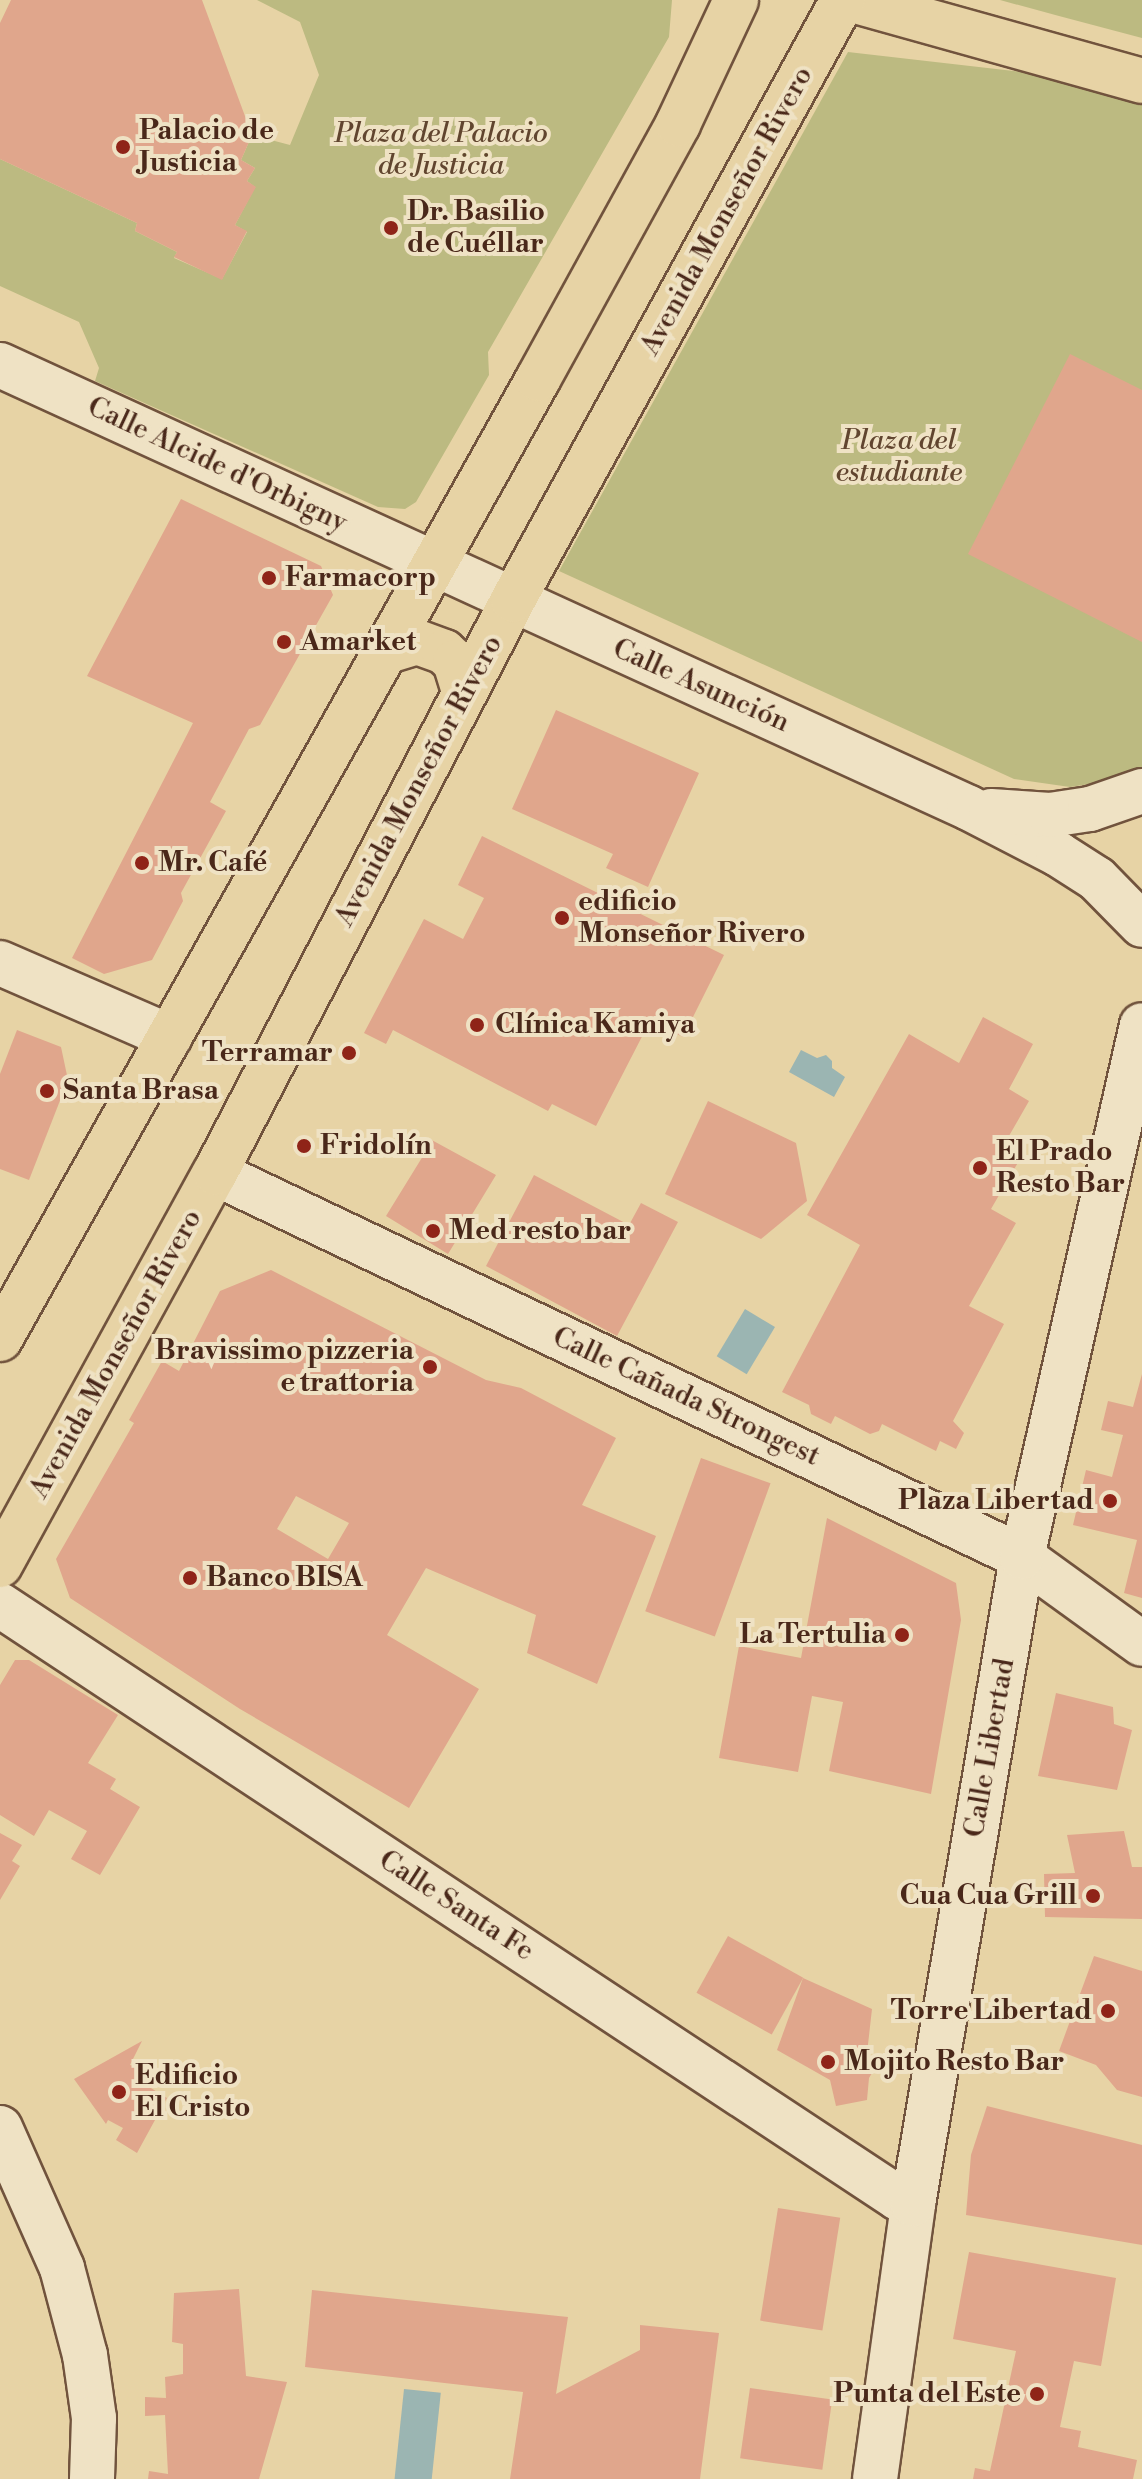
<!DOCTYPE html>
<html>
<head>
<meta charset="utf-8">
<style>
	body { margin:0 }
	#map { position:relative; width:1142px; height:2479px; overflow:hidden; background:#e7d3a5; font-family:"Libre Bodoni",serif }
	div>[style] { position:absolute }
	.green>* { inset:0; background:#bcba81 }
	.water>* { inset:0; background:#9bb5b2; transform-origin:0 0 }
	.building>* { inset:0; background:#e0a68c; transform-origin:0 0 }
	.roads { filter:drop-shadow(2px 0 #71533d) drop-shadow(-2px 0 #71533d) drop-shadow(0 2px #71533d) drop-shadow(0 -2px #71533d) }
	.minor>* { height:44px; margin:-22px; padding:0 22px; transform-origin:22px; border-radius:22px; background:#efe2c4 }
	.major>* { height:44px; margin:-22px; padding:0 22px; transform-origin:22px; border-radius:22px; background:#e7d3a5 }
	.dots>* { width:22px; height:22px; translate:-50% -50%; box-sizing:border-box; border:4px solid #efe2c4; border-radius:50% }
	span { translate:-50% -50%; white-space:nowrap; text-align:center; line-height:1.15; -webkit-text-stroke:8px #efe2c4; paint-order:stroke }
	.poi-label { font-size:28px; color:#4a281a; font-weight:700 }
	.left { translate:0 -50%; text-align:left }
	.right { translate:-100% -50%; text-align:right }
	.park-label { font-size:28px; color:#61452f; font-style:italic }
	.street-label { font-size:28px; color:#4a281a }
</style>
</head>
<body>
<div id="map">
	<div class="green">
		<i style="clip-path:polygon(257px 0,672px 0,669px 37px,488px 352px,489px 375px,416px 502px,405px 509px,378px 507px,95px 381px,99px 368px,79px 322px,0 286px,0 159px,137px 223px,135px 231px,177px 252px,174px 258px,222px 279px,247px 232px,235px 225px,255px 187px,247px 181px,255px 168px,241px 160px,252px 135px,290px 145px,319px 75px,300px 22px)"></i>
		<i style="clip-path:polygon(1000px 0,1142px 0,1142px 38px,1059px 16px)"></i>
		<i style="clip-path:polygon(848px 52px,1031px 73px,1142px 100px,1142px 767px,1109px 781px,1070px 787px,1014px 779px,559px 571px)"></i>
	</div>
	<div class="water">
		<i style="clip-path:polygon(801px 1050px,817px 1058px,826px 1055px,832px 1061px,832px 1068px,845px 1077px,834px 1097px,789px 1072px)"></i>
		<i style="left:745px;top:1309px;width:35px;height:55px;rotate:31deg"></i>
		<i style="left:404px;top:2389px;width:37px;height:91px;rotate:6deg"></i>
	</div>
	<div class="building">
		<i style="clip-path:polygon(11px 0,202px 0,252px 135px,241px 160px,255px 168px,247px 181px,256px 187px,235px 225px,247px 231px,222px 280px,174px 257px,177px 252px,135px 231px,137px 223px,0 159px,0 23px)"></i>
		<i style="clip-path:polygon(1070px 354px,1142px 390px,1142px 642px,968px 554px)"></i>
		<i style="clip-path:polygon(181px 499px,321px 566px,333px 595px,260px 725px,249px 729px,210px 802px,226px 811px,181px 893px,183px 901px,152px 960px,104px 974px,72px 958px,193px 723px,87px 676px)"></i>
		<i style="clip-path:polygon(556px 710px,699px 773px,648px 887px,606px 868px,613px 854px,512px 809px)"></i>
		<i style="clip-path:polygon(482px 836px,724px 955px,683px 1037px,650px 1021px,596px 1126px,552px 1104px,548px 1111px,393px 1030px,386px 1044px,364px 1033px,424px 919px,463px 939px,484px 898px,458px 885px)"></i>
		<i style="clip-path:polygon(983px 1017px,1033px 1044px,1009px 1089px,1029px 1101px,1002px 1148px,1020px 1159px,991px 1209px,1016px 1223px,969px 1306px,1004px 1324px,953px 1421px,964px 1433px,956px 1449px,940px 1441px,936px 1451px,882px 1424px,879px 1431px,870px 1434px,835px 1416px,831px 1424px,811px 1414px,809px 1405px,782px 1392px,860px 1245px,807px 1215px,909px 1034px,959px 1063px)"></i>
		<i style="clip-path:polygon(17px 1030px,61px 1047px,68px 1080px,29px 1180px,0 1169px,0 1074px)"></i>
		<i style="clip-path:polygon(708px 1101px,796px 1143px,807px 1201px,761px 1239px,665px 1194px)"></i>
		<i style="clip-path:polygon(428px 1138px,496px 1175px,448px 1254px,386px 1216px,423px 1156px,419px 1153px)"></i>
		<i style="clip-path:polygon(534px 1175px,629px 1225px,641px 1203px,678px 1222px,617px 1336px,486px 1266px)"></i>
		<i style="clip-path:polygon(evenodd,271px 1270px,486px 1380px,521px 1388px,616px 1438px,582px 1505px,656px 1536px,597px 1684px,527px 1653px,536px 1615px,426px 1568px,387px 1635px,479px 1689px,409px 1808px,240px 1709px,70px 1598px,56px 1559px,134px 1423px,129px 1420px,162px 1361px,179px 1371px,220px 1291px,271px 1270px,296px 1496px,349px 1523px,328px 1559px,277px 1529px,296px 1496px)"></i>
		<i style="clip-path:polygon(1142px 1374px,1142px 1598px,1124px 1593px,1137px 1540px,1073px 1525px,1086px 1470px,1112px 1477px,1123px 1435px,1101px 1430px,1108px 1401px,1133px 1407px)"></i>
		<i style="left:701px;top:1458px;width:74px;height:163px;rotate:20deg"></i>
		<i style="clip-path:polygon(827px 1518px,956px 1583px,961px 1620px,931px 1794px,829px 1771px,843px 1702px,812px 1696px,798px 1772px,719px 1758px,739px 1646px,801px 1658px)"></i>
		<i style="clip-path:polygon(15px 1660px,29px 1660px,118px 1715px,88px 1763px,116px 1779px,110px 1789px,140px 1807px,100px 1875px,71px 1859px,87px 1831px,49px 1810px,34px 1836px,0 1815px,0 1685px)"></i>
		<i style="clip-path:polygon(1056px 1693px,1113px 1707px,1114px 1724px,1132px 1730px,1117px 1790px,1038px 1776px)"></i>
		<i style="clip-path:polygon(1124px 1831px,1132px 1867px,1142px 1867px,1142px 1919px,1045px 1917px,1044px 1874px,1075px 1873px,1067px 1835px)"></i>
		<i style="clip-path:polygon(0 1833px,22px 1845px,12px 1861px,20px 1866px,0 1900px)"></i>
		<i style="left:728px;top:1936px;width:86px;height:65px;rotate:29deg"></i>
		<i style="clip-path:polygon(1094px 1956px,1142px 1971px,1142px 2097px,1117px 2090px,1096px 2065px,1059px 2051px)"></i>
		<i style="clip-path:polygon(803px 1978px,872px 2009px,866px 2062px,875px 2068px,869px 2078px,867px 2100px,836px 2106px,830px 2080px,777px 2050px)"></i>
		<i style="clip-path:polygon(142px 2041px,130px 2065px,141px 2068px,148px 2078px,146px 2085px,167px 2098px,137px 2153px,116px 2140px,123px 2128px,108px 2120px,106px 2124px,74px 2079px)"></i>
		<i style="clip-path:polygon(987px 2106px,1142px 2145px,1142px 2245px,966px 2215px,971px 2155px)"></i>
		<i style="left:778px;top:2208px;width:63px;height:114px;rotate:9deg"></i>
		<i style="clip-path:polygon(969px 2252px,1116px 2278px,1101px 2366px,1074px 2361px,1060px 2427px,1081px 2431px,1078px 2447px,1137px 2460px,1133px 2479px,973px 2479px,975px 2468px,990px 2471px,1016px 2351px,953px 2339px)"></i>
		<i style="clip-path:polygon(239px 2289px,246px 2376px,287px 2382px,259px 2479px,148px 2479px,149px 2471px,168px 2474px,165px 2415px,145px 2416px,145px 2397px,166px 2398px,165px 2377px,183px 2374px,183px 2344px,172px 2342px,174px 2293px)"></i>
		<i style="clip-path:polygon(312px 2290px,568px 2317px,556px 2394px,640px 2350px,640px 2325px,719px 2333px,700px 2479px,510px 2479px,523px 2392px,305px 2367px)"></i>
		<i style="left:750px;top:2388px;width:83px;height:71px;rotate:8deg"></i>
	</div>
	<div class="roads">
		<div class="minor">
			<i style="left:0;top:365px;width:1065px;rotate:24.57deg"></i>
			<i style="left:969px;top:808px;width:100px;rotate:27.3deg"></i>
			<i style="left:1058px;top:854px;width:46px;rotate:32.7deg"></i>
			<i style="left:1097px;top:879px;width:64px;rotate:45.6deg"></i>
			<i style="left:991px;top:811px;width:59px;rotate:3.9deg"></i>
			<i style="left:1050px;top:815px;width:40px;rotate:-8.5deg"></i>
			<i style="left:1090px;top:809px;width:55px;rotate:-19.1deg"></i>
			<i style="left:0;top:963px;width:185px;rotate:23.5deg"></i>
			<i style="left:215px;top:1173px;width:894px;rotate:25.45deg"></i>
			<i style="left:1022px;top:1557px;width:148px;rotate:35.9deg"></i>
			<i style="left:0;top:1605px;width:1076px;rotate:33.44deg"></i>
			<i style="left:898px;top:2198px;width:16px;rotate:22deg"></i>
			<i style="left:0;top:2128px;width:153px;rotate:66.1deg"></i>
			<i style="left:62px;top:2268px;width:90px;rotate:75.2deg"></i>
			<i style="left:85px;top:2355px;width:64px;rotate:81.9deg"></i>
			<i style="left:94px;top:2418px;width:61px;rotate:91.9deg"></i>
			<i style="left:875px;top:2479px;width:278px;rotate:-82.1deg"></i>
			<i style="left:913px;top:2204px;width:656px;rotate:-80.44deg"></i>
			<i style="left:1022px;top:1557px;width:545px;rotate:-77.29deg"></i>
		</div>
		<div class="major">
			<i style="left:852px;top:0;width:301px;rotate:15.6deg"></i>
			<i style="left:388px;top:651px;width:30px;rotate:-17deg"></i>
			<i style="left:417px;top:642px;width:29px;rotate:20deg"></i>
			<i style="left:444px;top:652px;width:15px;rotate:42deg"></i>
			<i style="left:455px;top:662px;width:30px;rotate:73deg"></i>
			<i style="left:0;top:1339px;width:1100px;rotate:-60.73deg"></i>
			<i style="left:538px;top:379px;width:291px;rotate:-61.2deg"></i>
			<i style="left:678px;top:124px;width:137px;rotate:-64.9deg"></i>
			<i style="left:0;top:1565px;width:447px;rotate:-61.3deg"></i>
			<i style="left:215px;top:1173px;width:646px;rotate:-62.52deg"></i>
			<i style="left:513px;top:600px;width:685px;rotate:-61.19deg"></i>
		</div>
	</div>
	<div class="dots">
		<i style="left:123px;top:147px;background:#8f2418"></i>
		<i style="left:391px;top:228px;background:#8f2418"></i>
		<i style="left:269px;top:578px;background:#8f2418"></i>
		<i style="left:284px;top:642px;background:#8f2418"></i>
		<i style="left:142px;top:863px;background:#8f2418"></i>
		<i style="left:562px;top:918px;background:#8f2418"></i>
		<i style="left:477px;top:1025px;background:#8f2418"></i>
		<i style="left:349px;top:1053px;background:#8f2418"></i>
		<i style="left:47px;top:1091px;background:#8f2418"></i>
		<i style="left:304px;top:1146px;background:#8f2418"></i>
		<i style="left:980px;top:1168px;background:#8f2418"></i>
		<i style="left:433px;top:1231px;background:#8f2418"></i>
		<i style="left:430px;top:1367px;background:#8f2418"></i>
		<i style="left:1110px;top:1501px;background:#8f2418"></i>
		<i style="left:190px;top:1578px;background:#8f2418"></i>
		<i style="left:902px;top:1635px;background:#8f2418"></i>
		<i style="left:1093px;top:1896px;background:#8f2418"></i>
		<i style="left:1108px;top:2011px;background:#8f2418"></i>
		<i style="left:828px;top:2062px;background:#8f2418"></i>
		<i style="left:119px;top:2092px;background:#8f2418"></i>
		<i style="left:1037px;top:2394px;background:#8f2418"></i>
	</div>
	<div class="poi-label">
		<span class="left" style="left:139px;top:147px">Palacio de<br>Justicia</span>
		<span class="left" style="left:407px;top:228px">Dr. Basilio<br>de Cuéllar</span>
		<span class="left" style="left:285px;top:578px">Farmacorp</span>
		<span class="left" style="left:300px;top:642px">Amarket</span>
		<span class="left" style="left:158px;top:863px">Mr. Café</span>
		<span class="left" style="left:578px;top:918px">edificio<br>Monseñor Rivero</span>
		<span class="left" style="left:495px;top:1025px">Clínica Kamiya</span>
		<span class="right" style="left:333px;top:1053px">Terramar</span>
		<span class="left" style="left:63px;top:1091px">Santa Brasa</span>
		<span class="left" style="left:320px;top:1146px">Fridolín</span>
		<span class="left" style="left:996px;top:1168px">El Prado<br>Resto Bar</span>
		<span class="left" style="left:449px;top:1231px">Med resto bar</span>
		<span class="right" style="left:414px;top:1367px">Bravissimo pizzeria<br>e trattoria</span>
		<span class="right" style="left:1094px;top:1501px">Plaza Libertad</span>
		<span class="left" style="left:206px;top:1578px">Banco BISA</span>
		<span class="right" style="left:886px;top:1635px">La Tertulia</span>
		<span class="right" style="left:1077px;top:1896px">Cua Cua Grill</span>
		<span class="right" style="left:1092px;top:2011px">Torre Libertad</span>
		<span class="left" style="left:844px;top:2062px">Mojito Resto Bar</span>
		<span class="left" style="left:135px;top:2092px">Edificio<br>El Cristo</span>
		<span class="right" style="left:1021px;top:2394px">Punta del Este</span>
	</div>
	<div class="park-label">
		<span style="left:441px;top:150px">Plaza del Palacio<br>de Justicia</span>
		<span style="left:899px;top:457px">Plaza del<br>estudiante</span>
	</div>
	<div class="street-label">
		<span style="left:727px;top:211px;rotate:-61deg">Avenida Monseñor Rivero</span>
		<span style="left:217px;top:465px;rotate:25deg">Calle Alcide d'Orbigny</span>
		<span style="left:701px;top:686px;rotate:24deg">Calle Asunción</span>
		<span style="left:419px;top:781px;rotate:-62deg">Avenida Monseñor Rivero</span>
		<span style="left:116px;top:1354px;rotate:-61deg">Avenida Monseñor Rivero</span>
		<span style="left:686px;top:1397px;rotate:25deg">Calle Cañada Strongest</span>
		<span style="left:990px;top:1748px;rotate:-80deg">Calle Libertad</span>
		<span style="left:456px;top:1906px;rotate:33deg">Calle Santa Fe</span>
	</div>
</div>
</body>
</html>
